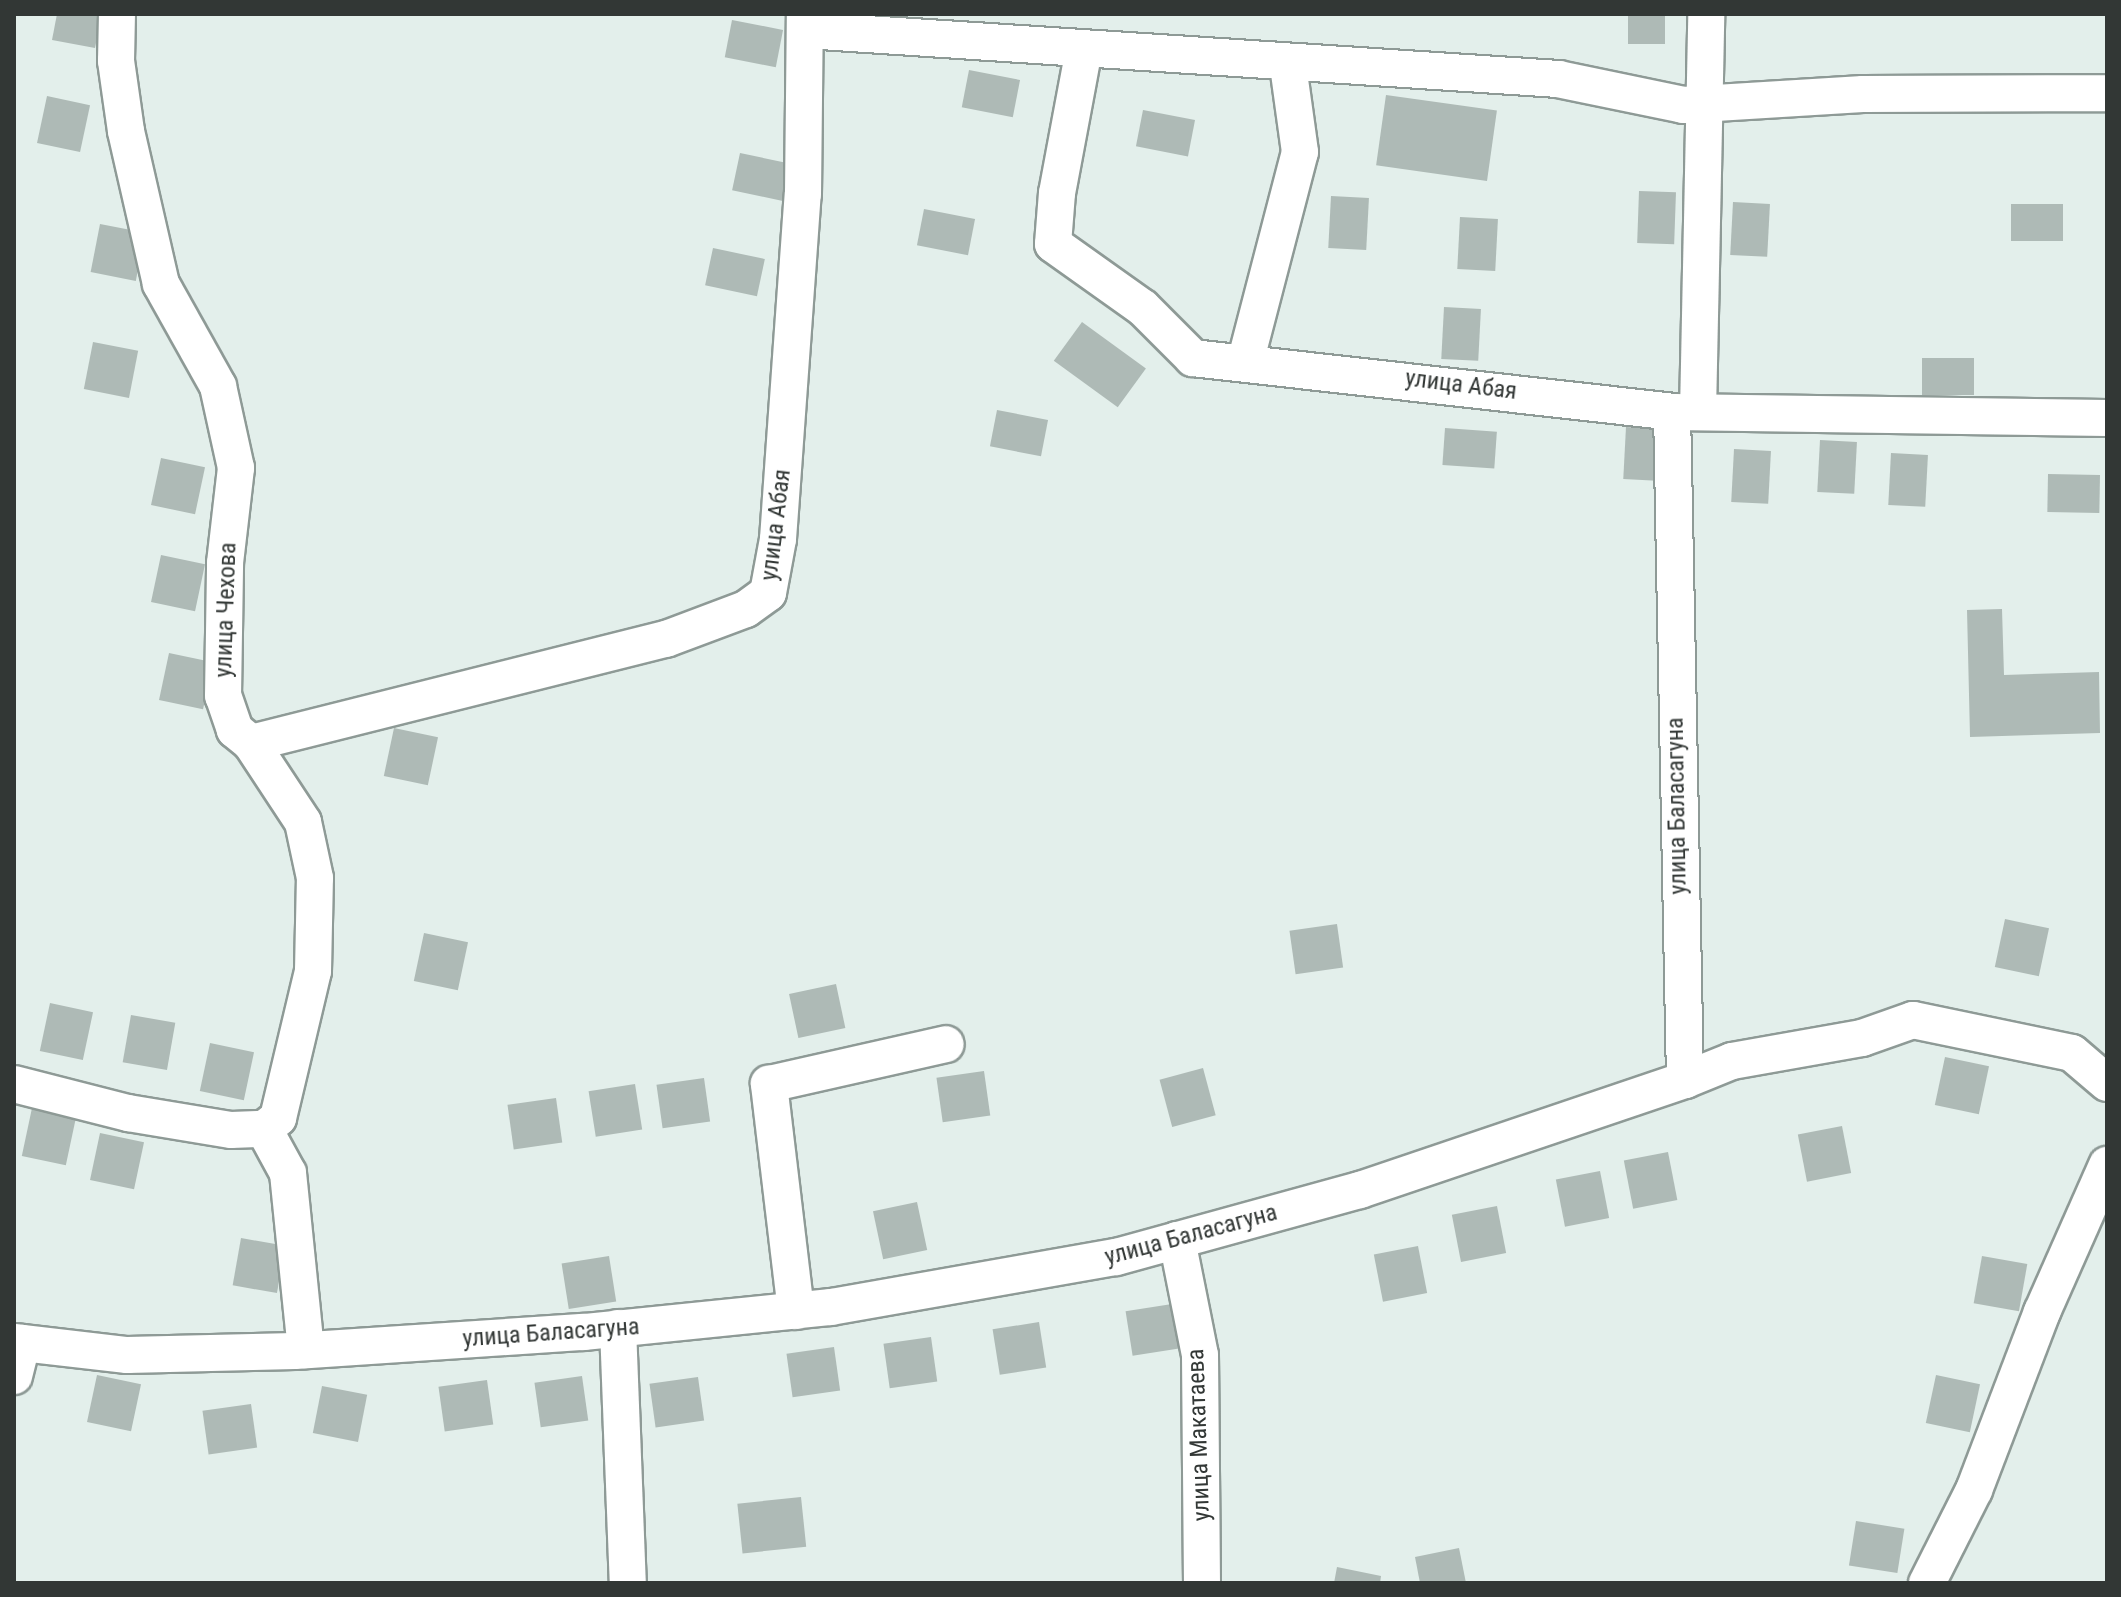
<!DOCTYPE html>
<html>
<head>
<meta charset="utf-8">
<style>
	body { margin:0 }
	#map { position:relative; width:2121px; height:1597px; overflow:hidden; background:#e3efeb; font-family:"Roboto Condensed",sans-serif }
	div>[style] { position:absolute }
	.building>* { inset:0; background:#aebab6; transform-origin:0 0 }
	.roads { filter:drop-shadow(2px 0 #8e9a96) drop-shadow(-2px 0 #8e9a96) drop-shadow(0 2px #8e9a96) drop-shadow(0 -2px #8e9a96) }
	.street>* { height:36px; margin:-18px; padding:0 18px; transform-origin:18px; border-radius:18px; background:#fff }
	span { translate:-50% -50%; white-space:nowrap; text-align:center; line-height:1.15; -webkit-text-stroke:7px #fff; paint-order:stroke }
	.street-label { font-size:24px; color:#323735 }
	.frame { position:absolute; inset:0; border:16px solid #323735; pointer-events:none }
</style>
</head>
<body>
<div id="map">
	<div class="building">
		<i style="clip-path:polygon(57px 14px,102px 14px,95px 48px,52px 40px)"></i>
		<i style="left:1628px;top:14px;width:37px;height:30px"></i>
		<i style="left:732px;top:20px;width:52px;height:38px;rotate:11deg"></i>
		<i style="left:969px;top:70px;width:52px;height:38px;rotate:11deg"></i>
		<i style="left:1386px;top:95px;width:112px;height:71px;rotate:8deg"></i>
		<i style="left:47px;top:96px;width:44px;height:48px;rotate:12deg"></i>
		<i style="left:1143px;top:110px;width:53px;height:37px;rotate:11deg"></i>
		<i style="left:740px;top:153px;width:53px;height:38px;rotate:12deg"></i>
		<i style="left:1639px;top:191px;width:37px;height:52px;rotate:2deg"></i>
		<i style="left:1331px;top:196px;width:38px;height:52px;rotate:3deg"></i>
		<i style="left:1733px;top:202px;width:37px;height:53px;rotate:3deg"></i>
		<i style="left:2011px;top:204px;width:52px;height:37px"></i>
		<i style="left:924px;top:209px;width:52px;height:37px;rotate:11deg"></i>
		<i style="left:1460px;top:217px;width:38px;height:52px;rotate:3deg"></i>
		<i style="left:100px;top:224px;width:46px;height:49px;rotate:11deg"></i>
		<i style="left:713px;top:248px;width:53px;height:38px;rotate:12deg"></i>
		<i style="left:1444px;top:307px;width:37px;height:52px;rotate:3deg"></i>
		<i style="left:1082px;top:322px;width:79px;height:48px;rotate:36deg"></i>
		<i style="left:93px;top:342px;width:46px;height:48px;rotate:11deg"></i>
		<i style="left:1922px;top:358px;width:52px;height:37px"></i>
		<i style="left:997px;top:410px;width:52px;height:37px;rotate:11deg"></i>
		<i style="left:1626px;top:427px;width:38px;height:52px;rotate:3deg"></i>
		<i style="left:1445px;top:428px;width:52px;height:37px;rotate:4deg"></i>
		<i style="left:1820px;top:440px;width:37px;height:52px;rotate:3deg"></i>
		<i style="left:1734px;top:449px;width:37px;height:53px;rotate:3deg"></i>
		<i style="left:1891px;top:453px;width:37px;height:52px;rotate:3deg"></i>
		<i style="left:161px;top:458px;width:45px;height:48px;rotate:12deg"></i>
		<i style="left:2048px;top:474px;width:52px;height:38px;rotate:1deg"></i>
		<i style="left:161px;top:555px;width:45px;height:48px;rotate:12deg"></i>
		<i style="clip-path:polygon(2002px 609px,2004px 675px,2099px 672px,2100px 733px,1970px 737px,1967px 610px)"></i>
		<i style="left:169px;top:653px;width:45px;height:48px;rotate:12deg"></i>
		<i style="left:394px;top:728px;width:45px;height:49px;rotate:12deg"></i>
		<i style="left:2005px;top:919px;width:45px;height:49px;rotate:12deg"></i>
		<i style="left:1337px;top:924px;width:44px;height:48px;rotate:82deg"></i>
		<i style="left:424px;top:933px;width:45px;height:49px;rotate:12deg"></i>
		<i style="left:836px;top:984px;width:45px;height:48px;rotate:78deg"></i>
		<i style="left:50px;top:1003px;width:44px;height:49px;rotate:12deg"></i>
		<i style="left:131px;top:1015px;width:45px;height:48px;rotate:10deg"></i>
		<i style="left:210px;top:1043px;width:45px;height:49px;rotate:12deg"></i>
		<i style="left:1945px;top:1057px;width:45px;height:49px;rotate:12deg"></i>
		<i style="left:1203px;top:1068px;width:49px;height:45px;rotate:75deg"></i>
		<i style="left:984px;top:1071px;width:45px;height:48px;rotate:82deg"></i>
		<i style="left:704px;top:1078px;width:44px;height:48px;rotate:82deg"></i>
		<i style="left:635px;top:1084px;width:46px;height:47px;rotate:81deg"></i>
		<i style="left:556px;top:1098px;width:45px;height:49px;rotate:82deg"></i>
		<i style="left:32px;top:1108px;width:45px;height:49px;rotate:12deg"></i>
		<i style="left:1842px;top:1126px;width:48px;height:45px;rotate:79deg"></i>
		<i style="left:100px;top:1133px;width:45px;height:48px;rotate:12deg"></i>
		<i style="left:1668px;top:1152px;width:49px;height:45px;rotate:79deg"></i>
		<i style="left:1600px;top:1171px;width:48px;height:45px;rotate:79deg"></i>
		<i style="left:917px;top:1202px;width:49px;height:45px;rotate:78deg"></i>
		<i style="left:1497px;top:1206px;width:48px;height:46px;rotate:79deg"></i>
		<i style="left:241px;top:1238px;width:45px;height:48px;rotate:10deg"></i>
		<i style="left:1418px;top:1246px;width:48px;height:45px;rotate:79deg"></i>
		<i style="left:609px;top:1256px;width:46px;height:48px;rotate:81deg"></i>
		<i style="left:1982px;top:1256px;width:46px;height:48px;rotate:10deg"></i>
		<i style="left:1172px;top:1304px;width:45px;height:47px;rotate:81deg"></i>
		<i style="left:1039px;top:1322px;width:46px;height:47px;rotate:81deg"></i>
		<i style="left:931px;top:1337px;width:45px;height:48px;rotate:82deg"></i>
		<i style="left:834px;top:1347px;width:44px;height:48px;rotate:82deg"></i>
		<i style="left:97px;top:1375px;width:45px;height:48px;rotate:12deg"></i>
		<i style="left:1936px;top:1375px;width:45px;height:49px;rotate:12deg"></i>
		<i style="left:582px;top:1376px;width:45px;height:48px;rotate:82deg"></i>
		<i style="left:698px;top:1377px;width:44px;height:49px;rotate:82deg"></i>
		<i style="left:487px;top:1380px;width:45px;height:49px;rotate:82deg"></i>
		<i style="left:322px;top:1386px;width:46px;height:48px;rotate:11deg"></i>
		<i style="left:251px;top:1404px;width:44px;height:49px;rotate:82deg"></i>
		<i style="left:801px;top:1497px;width:50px;height:64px;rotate:84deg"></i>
		<i style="left:1856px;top:1521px;width:49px;height:45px;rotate:9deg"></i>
		<i style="clip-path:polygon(1459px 1548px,1466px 1583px,1420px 1583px,1415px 1557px)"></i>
		<i style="clip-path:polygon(1337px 1567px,1381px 1576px,1380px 1583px,1334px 1583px)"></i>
	</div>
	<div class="roads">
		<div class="street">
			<i style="left:805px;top:30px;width:755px;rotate:3.72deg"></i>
			<i style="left:1558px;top:79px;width:128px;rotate:11.7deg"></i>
			<i style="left:1683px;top:105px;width:180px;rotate:-3.5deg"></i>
			<i style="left:1863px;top:94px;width:244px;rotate:-0.2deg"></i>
			<i style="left:1084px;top:49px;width:147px;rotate:100.6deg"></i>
			<i style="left:1057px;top:193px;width:51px;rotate:94.5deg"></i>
			<i style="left:1053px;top:244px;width:110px;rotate:35.4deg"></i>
			<i style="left:1143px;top:308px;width:71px;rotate:45deg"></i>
			<i style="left:1193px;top:358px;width:482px;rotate:6.4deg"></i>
			<i style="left:1672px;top:412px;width:435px;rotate:0.8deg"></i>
			<i style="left:1245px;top:363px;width:218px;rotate:-75.4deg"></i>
			<i style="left:1300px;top:152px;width:88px;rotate:-97.9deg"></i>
			<i style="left:1698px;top:412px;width:398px;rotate:-88.8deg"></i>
			<i style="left:251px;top:743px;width:428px;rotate:-14.1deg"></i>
			<i style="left:666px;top:639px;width:85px;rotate:-20.6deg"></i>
			<i style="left:746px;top:609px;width:27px;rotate:-36deg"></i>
			<i style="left:768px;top:593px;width:55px;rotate:-79.5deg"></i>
			<i style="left:778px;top:539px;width:346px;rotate:-85.9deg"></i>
			<i style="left:803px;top:194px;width:180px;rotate:-89.4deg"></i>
			<i style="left:1685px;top:1080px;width:51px;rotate:-22deg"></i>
			<i style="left:1732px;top:1061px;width:132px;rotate:-10deg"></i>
			<i style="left:1862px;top:1038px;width:54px;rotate:-19.4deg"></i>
			<i style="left:1913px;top:1020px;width:162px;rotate:11.7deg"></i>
			<i style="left:2072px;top:1053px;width:46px;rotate:40.6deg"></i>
			<i style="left:14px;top:1084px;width:118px;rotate:14.3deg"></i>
			<i style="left:128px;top:1113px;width:104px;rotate:9.4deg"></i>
			<i style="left:231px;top:1130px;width:33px;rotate:-2deg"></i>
			<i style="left:264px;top:1129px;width:18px;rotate:-38deg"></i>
			<i style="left:278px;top:1118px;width:151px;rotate:-76.6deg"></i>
			<i style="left:313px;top:971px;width:93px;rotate:-88.8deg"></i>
			<i style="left:315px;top:878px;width:57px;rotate:-102.1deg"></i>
			<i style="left:303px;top:822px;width:95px;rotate:-123.4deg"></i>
			<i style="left:251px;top:743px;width:21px;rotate:-141deg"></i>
			<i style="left:235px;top:730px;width:36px;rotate:-109deg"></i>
			<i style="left:223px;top:696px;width:133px;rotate:-89.1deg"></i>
			<i style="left:225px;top:563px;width:96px;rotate:-83.4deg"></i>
			<i style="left:236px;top:468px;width:84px;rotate:-102.4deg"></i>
			<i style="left:218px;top:386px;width:117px;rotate:-119.2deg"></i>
			<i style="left:161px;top:284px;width:157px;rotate:-102.9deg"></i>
			<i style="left:126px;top:131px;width:71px;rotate:-98.1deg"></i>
			<i style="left:116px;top:61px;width:47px;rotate:-88.8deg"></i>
			<i style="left:264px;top:1129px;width:50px;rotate:61.4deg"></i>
			<i style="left:288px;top:1173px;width:178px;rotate:84.2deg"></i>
			<i style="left:1177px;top:1240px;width:117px;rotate:78.7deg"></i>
			<i style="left:1200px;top:1355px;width:228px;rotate:89.5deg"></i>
			<i style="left:796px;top:1311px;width:229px;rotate:-96.8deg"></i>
			<i style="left:769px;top:1084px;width:181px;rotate:-12.7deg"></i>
			<i style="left:618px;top:1328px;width:255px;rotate:87.8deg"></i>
			<i style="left:14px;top:1342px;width:114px;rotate:6.6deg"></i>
			<i style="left:127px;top:1355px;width:168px;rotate:-1.4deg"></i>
			<i style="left:295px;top:1351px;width:290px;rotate:-3.8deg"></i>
			<i style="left:584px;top:1332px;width:248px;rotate:-5.8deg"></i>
			<i style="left:831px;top:1307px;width:289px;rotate:-10deg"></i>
			<i style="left:1116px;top:1257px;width:253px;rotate:-15.4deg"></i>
			<i style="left:1360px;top:1190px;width:343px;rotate:-18.7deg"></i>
			<i style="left:1685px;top:1080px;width:668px;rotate:-91.11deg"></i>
			<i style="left:14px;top:1376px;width:34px;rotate:-76deg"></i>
			<i style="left:1927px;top:1583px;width:104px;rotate:-63.2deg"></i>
			<i style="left:1974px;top:1490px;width:191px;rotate:-69.1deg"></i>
			<i style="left:2042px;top:1312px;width:161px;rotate:-66.1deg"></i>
		</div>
	</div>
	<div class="street-label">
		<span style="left:1461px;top:385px;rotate:7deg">улица Абая</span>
		<span style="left:776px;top:525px;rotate:-83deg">улица Абая</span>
		<span style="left:226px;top:610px;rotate:-88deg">улица Чехова</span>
		<span style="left:1677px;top:806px;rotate:-91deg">улица Баласагуна</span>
		<span style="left:1191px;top:1235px;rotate:-15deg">улица Баласагуна</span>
		<span style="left:551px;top:1333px;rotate:-4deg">улица Баласагуна</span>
		<span style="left:1199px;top:1435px;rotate:-92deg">улица Макатаева</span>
	</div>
	<div class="frame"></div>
</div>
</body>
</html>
